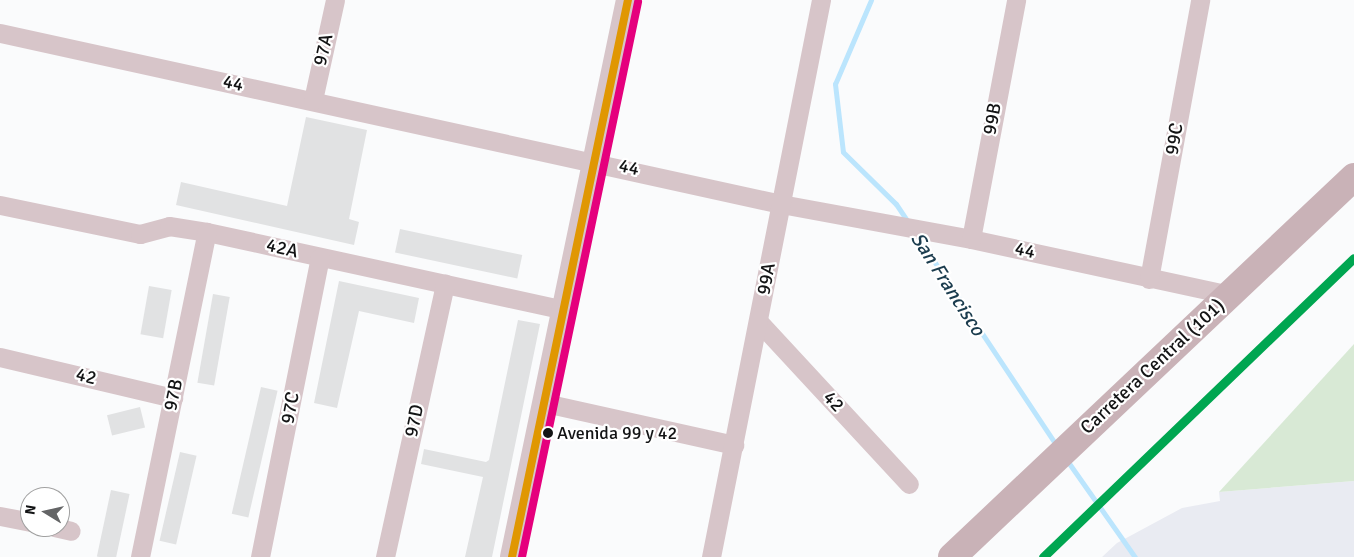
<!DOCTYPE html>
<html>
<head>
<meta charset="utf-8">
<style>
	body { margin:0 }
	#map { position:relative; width:1354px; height:557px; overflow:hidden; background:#fafbfc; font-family:Signika,sans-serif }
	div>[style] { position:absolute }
	.built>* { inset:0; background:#e9ebf2 }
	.green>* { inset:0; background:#d8e9d5 }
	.stream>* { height:5px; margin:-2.5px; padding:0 2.5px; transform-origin:2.5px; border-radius:2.5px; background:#bbe5fd }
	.building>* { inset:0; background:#e1e2e3; transform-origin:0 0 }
	.minor>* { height:19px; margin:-9.5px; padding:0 9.5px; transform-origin:9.5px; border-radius:9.5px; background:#d7c5c9 }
	.tertiary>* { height:24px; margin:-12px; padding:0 12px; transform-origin:12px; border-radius:12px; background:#d7c5c9 }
	.primary>* { height:28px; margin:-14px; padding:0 14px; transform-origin:14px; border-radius:14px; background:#c9b2b7 }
	.bus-1>* { height:8px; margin:-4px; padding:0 4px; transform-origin:4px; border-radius:4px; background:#e09702 }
	.bus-2>* { height:8px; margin:-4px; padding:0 4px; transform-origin:4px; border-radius:4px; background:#e5007d }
	.rail-1>* { height:9px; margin:-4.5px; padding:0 4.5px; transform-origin:4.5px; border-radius:4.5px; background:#00a651 }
	.dots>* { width:14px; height:14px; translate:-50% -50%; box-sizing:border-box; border:2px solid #fff; border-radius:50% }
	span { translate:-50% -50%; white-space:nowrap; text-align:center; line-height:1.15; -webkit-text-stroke:4.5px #fff; paint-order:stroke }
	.bus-label { font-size:18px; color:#131415 }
	.left { translate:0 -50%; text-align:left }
	.street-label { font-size:19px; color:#131415 }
	.water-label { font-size:20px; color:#1b3c4e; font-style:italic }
	.north { position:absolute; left:20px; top:487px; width:50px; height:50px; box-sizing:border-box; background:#fff; border:1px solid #a1a1a1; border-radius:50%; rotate:279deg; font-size:14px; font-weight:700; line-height:20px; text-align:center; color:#131415 }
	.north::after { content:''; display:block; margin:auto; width:18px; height:22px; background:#646566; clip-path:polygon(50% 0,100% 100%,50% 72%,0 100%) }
</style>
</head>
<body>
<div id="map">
	<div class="built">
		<i style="clip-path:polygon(1354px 481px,1354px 557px,1102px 557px,1117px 543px,1182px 508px,1220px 501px,1219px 492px)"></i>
	</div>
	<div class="green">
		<i style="clip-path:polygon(1354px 344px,1354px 481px,1219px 492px)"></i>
	</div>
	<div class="stream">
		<i style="left:871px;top:0;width:91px;rotate:113.2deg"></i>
		<i style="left:835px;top:84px;width:68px;rotate:83.3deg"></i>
		<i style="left:843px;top:152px;width:74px;rotate:44.5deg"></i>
		<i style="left:896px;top:204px;width:23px;rotate:56deg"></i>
		<i style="left:916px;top:234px;width:255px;rotate:56.4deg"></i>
		<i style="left:1066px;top:459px;width:120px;rotate:54.9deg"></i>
	</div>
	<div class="building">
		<i style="clip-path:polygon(306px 117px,367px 130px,349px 219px,359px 222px,354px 245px,176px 205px,181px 182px,287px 206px)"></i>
		<i style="left:400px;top:229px;width:125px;height:24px;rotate:12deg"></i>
		<i style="clip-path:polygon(339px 281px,419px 298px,414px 323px,359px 311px,337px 408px,314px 403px)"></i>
		<i style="left:149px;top:286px;width:23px;height:49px;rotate:10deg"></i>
		<i style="left:213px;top:294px;width:17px;height:90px;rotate:10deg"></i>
		<i style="clip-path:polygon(518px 320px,540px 324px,492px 557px,465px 557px,483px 477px,421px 464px,424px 449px,486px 462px,489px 460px)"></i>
		<i style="left:261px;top:387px;width:17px;height:130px;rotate:13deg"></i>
		<i style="left:140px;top:407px;width:21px;height:34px;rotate:76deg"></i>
		<i style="left:180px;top:452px;width:17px;height:91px;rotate:13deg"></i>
		<i style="left:111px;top:490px;width:19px;height:68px;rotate:12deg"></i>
	</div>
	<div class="minor">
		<i style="left:0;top:33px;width:800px;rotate:12.35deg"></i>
		<i style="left:781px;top:204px;width:193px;rotate:10.4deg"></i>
		<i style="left:971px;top:239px;width:264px;rotate:12.2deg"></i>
		<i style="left:313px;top:100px;width:102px;rotate:-77.6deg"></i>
		<i style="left:0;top:205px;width:143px;rotate:11.7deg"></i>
		<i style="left:140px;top:234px;width:30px;rotate:-15deg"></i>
		<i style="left:169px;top:226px;width:38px;rotate:9deg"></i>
		<i style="left:207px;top:232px;width:365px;rotate:12.3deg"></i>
		<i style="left:971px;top:239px;width:243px;rotate:-79.3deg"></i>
		<i style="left:1149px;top:279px;width:284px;rotate:-79.6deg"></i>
		<i style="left:758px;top:321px;width:222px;rotate:47.2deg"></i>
		<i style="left:0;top:357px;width:178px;rotate:13.3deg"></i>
		<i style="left:545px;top:403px;width:194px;rotate:12.5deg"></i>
		<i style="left:0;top:516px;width:31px;rotate:11deg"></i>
		<i style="left:54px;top:527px;width:17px;rotate:13deg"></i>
		<i style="left:140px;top:557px;width:332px;rotate:-78.4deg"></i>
		<i style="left:260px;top:557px;width:305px;rotate:-78.7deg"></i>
		<i style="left:385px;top:557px;width:280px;rotate:-77.6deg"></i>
		<i style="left:711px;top:557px;width:568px;rotate:-78.83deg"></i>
	</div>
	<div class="tertiary">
		<i style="left:512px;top:557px;width:569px;rotate:-78.24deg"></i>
	</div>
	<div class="primary">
		<i style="left:952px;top:557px;width:553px;rotate:-43.39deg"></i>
	</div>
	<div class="bus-1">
		<i style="left:512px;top:557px;width:569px;rotate:-78.24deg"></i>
	</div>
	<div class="bus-2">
		<i style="left:522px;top:557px;width:567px;rotate:-78.19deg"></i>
	</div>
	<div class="rail-1">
		<i style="left:1043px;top:557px;width:431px;rotate:-43.9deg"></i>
	</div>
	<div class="dots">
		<i style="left:548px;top:433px;background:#131415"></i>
	</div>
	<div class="bus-label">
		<span class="left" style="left:557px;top:433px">Avenida 99 y 42</span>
	</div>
	<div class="street-label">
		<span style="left:324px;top:50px;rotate:-77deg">97A</span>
		<span style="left:233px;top:84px;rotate:12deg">44</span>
		<span style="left:993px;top:119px;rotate:-79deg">99B</span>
		<span style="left:1175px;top:139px;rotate:-80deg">99C</span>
		<span style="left:629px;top:168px;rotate:13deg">44</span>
		<span style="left:282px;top:249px;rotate:13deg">42A</span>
		<span style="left:1025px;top:251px;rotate:13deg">44</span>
		<span style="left:767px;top:279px;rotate:-79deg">99A</span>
		<span style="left:1153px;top:367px;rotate:-43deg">Carretera Central (101)</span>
		<span style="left:86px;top:377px;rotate:14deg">42</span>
		<span style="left:174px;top:395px;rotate:-78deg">97B</span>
		<span style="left:833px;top:402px;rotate:47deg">42</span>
		<span style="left:291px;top:408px;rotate:-79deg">97C</span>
		<span style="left:415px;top:421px;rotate:-78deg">97D</span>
	</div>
	<div class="water-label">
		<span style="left:948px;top:284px;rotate:57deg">San Francisco</span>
	</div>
	<div class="north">N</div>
</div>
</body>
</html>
